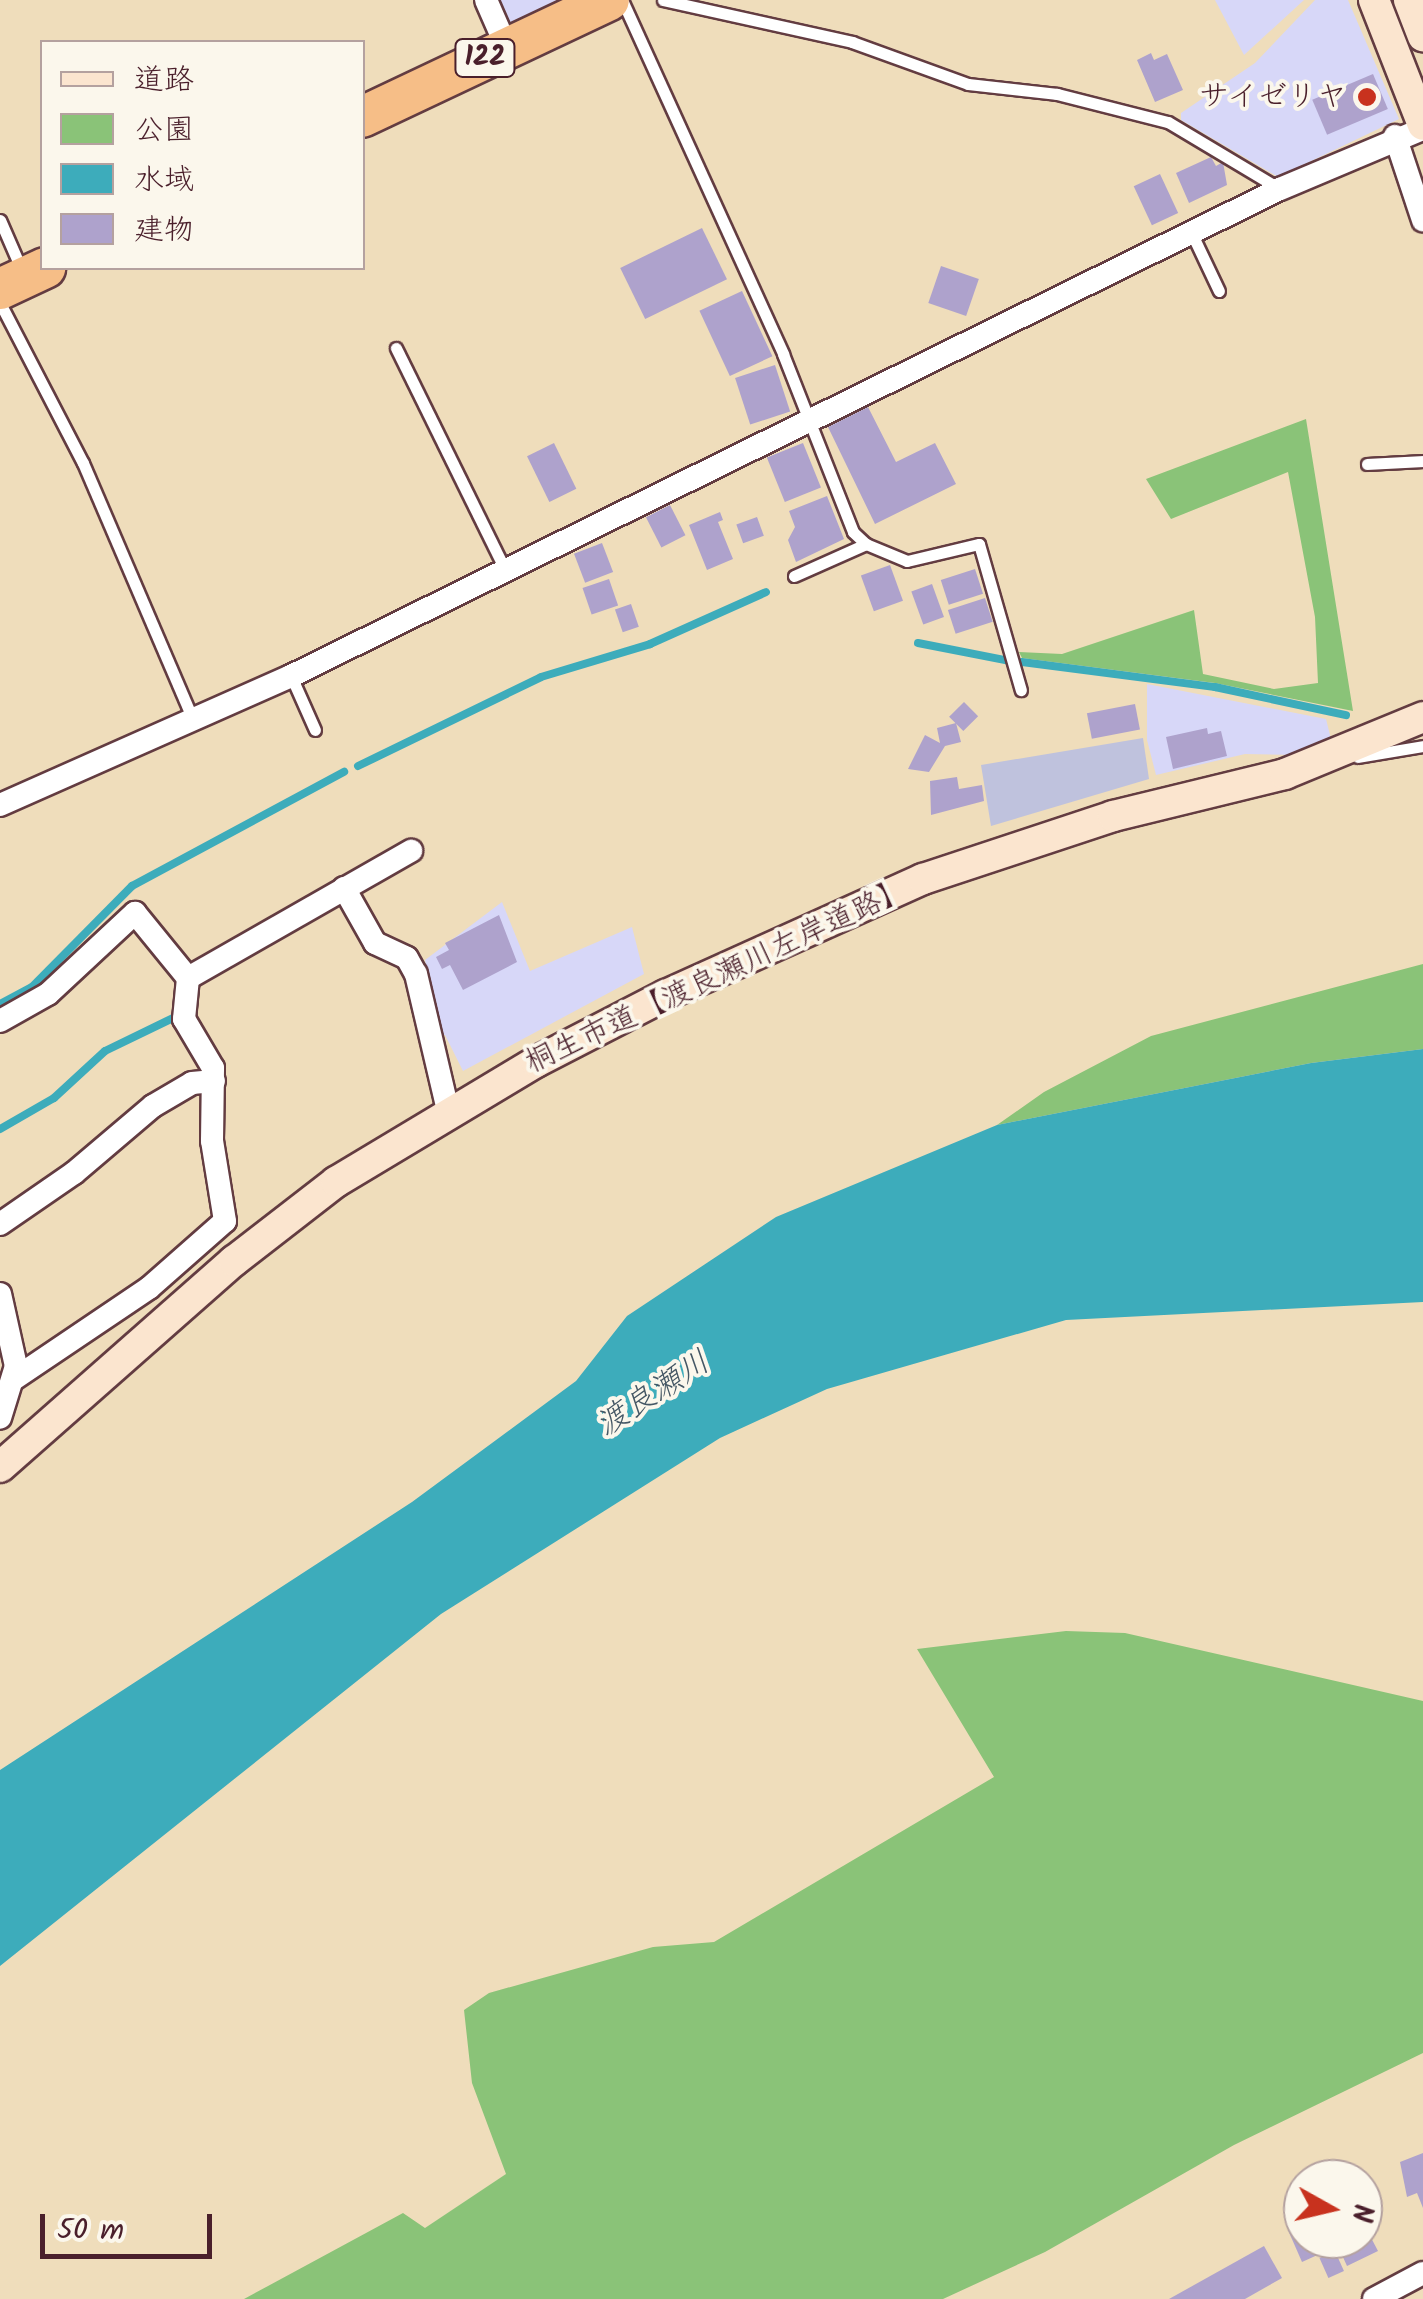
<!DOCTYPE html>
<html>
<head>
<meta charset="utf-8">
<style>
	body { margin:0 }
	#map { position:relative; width:1423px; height:2299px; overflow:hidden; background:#efddbb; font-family:Kalam,"Klee One",sans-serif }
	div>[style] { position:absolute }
	.built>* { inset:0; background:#d7d7f8 }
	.industrial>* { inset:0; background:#bfc2dd }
	.green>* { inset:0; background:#8ac378 }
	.water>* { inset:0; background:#3dacbb }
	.stream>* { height:8px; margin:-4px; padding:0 4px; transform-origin:4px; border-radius:4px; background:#3dacbb }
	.building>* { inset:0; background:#aea2cc; transform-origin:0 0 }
	.roads { filter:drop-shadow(2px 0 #633c41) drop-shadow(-2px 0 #633c41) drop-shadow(0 2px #633c41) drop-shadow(0 -2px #633c41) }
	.lane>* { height:11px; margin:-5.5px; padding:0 5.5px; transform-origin:5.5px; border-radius:5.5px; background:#fff }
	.street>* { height:22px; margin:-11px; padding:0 11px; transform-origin:11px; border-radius:11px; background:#fff }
	.secondary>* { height:30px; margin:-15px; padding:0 15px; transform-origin:15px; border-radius:15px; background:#fbe5cf }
	.highway>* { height:40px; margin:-20px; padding:0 20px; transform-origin:20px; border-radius:20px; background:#f6be87 }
	.dots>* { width:28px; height:28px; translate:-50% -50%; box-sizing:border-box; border:5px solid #fbf7ec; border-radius:50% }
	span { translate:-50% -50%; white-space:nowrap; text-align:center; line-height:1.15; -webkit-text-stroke:8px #fbf7ec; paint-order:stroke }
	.shield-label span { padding:2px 8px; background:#fbf7ec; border:2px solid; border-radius:8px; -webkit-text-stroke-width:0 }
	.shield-label { font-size:28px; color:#4a1f2b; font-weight:700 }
	.poi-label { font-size:30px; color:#4a1f2b }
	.right { translate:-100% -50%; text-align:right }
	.street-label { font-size:30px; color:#4a1f2b }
	.water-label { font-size:32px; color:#455765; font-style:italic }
	.legend { position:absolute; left:40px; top:40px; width:325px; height:230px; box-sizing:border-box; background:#fbf7ec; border:2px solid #b4a19f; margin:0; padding:12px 18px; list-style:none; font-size:30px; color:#4a1f2b }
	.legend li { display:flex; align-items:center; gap:20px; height:50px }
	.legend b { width:50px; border:2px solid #b4a19f }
	.north { position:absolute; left:1283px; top:2159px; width:100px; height:100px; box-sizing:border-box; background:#fbf7ec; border:2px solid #b4a19f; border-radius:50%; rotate:98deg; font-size:28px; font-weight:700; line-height:40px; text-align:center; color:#4a1f2b }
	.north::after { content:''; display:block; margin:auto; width:35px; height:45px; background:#c8321e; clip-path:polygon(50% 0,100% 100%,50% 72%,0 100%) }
	.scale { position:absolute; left:40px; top:2214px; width:172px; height:45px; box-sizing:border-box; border:5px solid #4a1f2b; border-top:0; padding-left:12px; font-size:30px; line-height:35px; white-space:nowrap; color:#4a1f2b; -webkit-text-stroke:8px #fbf7ec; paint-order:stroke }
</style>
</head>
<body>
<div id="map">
	<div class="built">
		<i style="clip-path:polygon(491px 0,565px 0,504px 29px)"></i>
		<i style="clip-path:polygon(1215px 0,1304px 0,1244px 55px)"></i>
		<i style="clip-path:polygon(1315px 0,1348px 0,1399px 119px,1278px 177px,1181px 120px,1181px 113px,1255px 63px)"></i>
		<i style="clip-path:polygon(1147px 684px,1326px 719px,1331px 739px,1299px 755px,1245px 754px,1156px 775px,1147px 740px)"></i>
		<i style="clip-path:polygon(502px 902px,530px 971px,632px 927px,644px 974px,463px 1071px,445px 1035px,440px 1036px,425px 960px)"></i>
	</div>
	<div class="industrial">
		<i style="clip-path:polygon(1143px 738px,1149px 779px,991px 826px,981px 765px)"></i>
	</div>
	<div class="green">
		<i style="clip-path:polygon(1306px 419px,1353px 711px,1215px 683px,1022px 658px,1019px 652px,1062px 654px,1194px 610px,1203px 674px,1274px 689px,1318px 683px,1315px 617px,1288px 472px,1171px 519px,1146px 479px)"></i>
		<i style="clip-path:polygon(1423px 964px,1423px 1049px,1311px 1063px,997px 1125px,1044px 1092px,1151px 1036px)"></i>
		<i style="clip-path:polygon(1066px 1631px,1125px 1633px,1423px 1701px,1423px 2053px,1234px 2145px,1045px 2252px,943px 2299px,244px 2299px,403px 2213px,425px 2228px,506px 2174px,472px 2083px,464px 2010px,489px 1993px,653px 1947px,714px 1942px,994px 1777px,917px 1649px)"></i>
	</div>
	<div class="water">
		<i style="clip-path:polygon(1423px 1049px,1423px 1302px,1066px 1320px,827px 1389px,720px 1438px,441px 1614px,0 1966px,0 1770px,412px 1502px,576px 1381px,627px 1316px,776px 1217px,997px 1125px,1311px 1063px)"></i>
	</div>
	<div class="stream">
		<i style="left:918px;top:643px;width:89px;rotate:11.1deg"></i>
		<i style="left:1022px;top:662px;width:195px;rotate:7.4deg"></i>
		<i style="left:1215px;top:687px;width:134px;rotate:12.1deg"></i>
		<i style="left:358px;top:766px;width:203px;rotate:-25.9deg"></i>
		<i style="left:541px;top:677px;width:114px;rotate:-16.8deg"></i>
		<i style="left:650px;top:644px;width:127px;rotate:-24.1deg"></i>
		<i style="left:0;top:1004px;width:36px;rotate:-28deg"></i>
		<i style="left:32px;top:987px;width:142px;rotate:-45.3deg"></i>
		<i style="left:132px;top:886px;width:241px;rotate:-28.3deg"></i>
		<i style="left:0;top:1129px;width:62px;rotate:-29.9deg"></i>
		<i style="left:54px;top:1098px;width:69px;rotate:-42.7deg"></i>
		<i style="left:105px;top:1051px;width:76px;rotate:-25.9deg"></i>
	</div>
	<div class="building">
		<i style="clip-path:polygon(1151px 53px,1154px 60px,1167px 54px,1183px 90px,1155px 102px,1137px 60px)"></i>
		<i style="left:1373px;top:74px;width:38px;height:66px;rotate:67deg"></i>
		<i style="clip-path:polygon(1211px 157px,1216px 166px,1223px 162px,1227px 185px,1189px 203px,1176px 173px)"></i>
		<i style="left:1160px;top:174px;width:43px;height:29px;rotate:65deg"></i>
		<i style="left:702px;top:228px;width:57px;height:91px;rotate:64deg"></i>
		<i style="left:941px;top:266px;width:40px;height:39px;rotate:19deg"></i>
		<i style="left:742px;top:291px;width:72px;height:47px;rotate:65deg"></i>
		<i style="left:775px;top:365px;width:49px;height:42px;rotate:72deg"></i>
		<i style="clip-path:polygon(868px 407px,896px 462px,935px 443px,956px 484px,875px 524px,828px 427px)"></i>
		<i style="left:554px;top:443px;width:51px;height:30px;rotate:64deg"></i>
		<i style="left:803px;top:443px;width:48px;height:39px;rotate:68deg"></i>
		<i style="clip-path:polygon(827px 496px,844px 539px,796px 562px,788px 540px,795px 527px,789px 511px)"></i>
		<i style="left:670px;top:505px;width:34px;height:27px;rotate:63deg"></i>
		<i style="clip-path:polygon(720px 512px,723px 520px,718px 522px,733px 559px,707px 570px,689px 525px)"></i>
		<i style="left:757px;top:517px;width:20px;height:22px;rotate:70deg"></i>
		<i style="left:602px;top:543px;width:31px;height:30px;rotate:69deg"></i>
		<i style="left:890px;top:565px;width:38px;height:31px;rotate:70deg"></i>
		<i style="left:975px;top:569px;width:26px;height:36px;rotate:72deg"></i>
		<i style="left:609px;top:579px;width:28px;height:28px;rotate:71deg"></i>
		<i style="left:932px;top:584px;width:35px;height:22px;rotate:70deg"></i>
		<i style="left:985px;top:598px;width:25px;height:39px;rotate:72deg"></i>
		<i style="left:631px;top:604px;width:24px;height:17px;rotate:71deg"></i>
		<i style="left:964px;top:702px;width:20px;height:21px;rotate:45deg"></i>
		<i style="left:1135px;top:704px;width:26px;height:49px;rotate:79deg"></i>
		<i style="clip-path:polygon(956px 723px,961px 742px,945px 746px,929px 772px,908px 769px,925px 735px,940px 743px,937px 728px)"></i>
		<i style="clip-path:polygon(1207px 728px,1208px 734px,1221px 731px,1227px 756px,1173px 769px,1166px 737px)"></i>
		<i style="clip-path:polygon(957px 777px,959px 789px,982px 785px,984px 801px,931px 815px,930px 781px)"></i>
		<i style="clip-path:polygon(499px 915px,517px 962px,463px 990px,450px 965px,442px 969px,436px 957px,449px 950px,445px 943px)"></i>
		<i style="clip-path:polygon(1423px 2153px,1423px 2208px,1417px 2193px,1407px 2197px,1400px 2162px)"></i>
		<i style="clip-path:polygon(1367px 2186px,1382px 2217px,1363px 2227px,1363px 2188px)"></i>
		<i style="clip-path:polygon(1303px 2223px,1303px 2239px,1329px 2239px,1333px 2248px,1302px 2262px,1288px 2230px)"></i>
		<i style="clip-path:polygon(1367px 2230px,1378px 2251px,1347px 2266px,1337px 2244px,1363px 2239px)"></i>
		<i style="clip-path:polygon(1264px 2246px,1282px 2278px,1245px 2299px,1169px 2299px)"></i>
		<i style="left:1335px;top:2251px;width:22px;height:17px;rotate:66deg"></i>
	</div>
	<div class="roads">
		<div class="lane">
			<i style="left:622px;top:0;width:389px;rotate:65.5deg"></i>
			<i style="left:783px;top:354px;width:191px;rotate:68.5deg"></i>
			<i style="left:853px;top:532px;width:18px;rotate:43deg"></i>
			<i style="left:866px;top:544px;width:44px;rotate:22.5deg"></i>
			<i style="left:907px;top:561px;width:74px;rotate:-13.3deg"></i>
			<i style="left:979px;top:544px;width:152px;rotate:74deg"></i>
			<i style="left:663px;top:0;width:194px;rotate:12.5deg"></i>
			<i style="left:852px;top:42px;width:123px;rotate:19.9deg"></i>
			<i style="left:968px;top:84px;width:90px;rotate:6.4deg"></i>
			<i style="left:1057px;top:94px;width:114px;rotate:14.2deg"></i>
			<i style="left:1168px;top:122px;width:131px;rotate:30.9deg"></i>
			<i style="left:0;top:220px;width:58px;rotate:66.5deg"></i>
			<i style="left:1192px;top:234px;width:63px;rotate:64.7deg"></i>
			<i style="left:0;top:303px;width:180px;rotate:62.6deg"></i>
			<i style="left:83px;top:463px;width:282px;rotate:66.8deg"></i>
			<i style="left:396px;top:348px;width:247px;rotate:63.8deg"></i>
			<i style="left:1367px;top:464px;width:56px;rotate:-3.1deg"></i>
			<i style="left:794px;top:576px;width:79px;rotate:-24deg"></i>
			<i style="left:291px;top:676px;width:59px;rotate:66deg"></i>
			<i style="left:1358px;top:757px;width:66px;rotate:-9.6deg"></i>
		</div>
		<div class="street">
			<i style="left:486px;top:0;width:52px;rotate:66.4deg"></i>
			<i style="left:1395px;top:136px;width:89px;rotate:71.6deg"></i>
			<i style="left:0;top:805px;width:318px;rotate:-23.9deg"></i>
			<i style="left:291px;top:676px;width:1102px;rotate:-26.22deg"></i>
			<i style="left:1280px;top:189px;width:155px;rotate:-22.8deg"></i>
			<i style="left:344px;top:888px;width:63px;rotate:60.6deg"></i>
			<i style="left:375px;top:943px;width:35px;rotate:25deg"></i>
			<i style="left:407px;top:958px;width:18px;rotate:61deg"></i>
			<i style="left:416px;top:974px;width:140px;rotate:76.8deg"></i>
			<i style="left:0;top:1021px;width:55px;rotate:-29.4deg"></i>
			<i style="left:48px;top:994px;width:119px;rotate:-43deg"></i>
			<i style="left:135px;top:913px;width:84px;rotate:50.8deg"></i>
			<i style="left:0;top:1224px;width:90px;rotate:-34.6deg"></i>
			<i style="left:74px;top:1173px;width:104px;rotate:-40.3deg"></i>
			<i style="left:153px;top:1106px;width:45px;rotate:-30.5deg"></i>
			<i style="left:192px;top:1083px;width:22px;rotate:-5deg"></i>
			<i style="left:0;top:1294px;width:74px;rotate:77.5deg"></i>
			<i style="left:16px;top:1366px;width:54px;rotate:107.1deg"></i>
			<i style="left:14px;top:1379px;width:163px;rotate:-34deg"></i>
			<i style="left:149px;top:1288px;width:101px;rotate:-41.4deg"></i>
			<i style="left:225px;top:1221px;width:81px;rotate:-99.2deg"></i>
			<i style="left:212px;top:1141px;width:73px;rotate:-89.2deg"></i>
			<i style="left:213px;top:1068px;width:57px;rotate:-120.6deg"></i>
			<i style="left:184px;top:1019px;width:41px;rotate:-84.4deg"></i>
			<i style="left:188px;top:978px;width:257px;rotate:-29.7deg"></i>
			<i style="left:1374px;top:2299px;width:55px;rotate:-28deg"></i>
		</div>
		<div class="secondary">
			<i style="left:1374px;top:0;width:134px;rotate:68.6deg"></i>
			<i style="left:1409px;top:0;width:39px;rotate:69deg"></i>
			<i style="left:0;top:1467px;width:312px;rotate:-41.4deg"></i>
			<i style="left:234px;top:1261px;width:129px;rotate:-37.8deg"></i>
			<i style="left:336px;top:1182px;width:233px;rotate:-31deg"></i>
			<i style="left:536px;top:1062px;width:146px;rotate:-27.3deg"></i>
			<i style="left:666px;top:995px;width:282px;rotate:-24.3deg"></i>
			<i style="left:923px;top:879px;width:200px;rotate:-18.3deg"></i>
			<i style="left:1113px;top:816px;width:177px;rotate:-13.7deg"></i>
			<i style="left:1285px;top:774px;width:149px;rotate:-22.4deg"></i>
		</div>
		<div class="highway">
			<i style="left:362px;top:117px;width:273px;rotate:-25.3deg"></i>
			<i style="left:0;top:289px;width:50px;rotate:-25deg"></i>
		</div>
	</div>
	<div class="dots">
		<i style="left:1367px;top:97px;background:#c8321e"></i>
	</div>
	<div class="shield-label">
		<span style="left:485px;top:58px">122</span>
	</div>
	<div class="poi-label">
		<span class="right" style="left:1347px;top:97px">サイゼリヤ</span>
	</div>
	<div class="street-label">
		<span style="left:718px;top:977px;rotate:-25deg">桐生市道【渡良瀬川左岸道路】</span>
	</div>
	<div class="water-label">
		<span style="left:654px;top:1395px;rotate:-33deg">渡良瀬川</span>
	</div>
	<ul class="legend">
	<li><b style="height:12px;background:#fbe5cf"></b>道路</li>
	<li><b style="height:28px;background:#8ac378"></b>公園</li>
	<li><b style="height:28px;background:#3dacbb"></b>水域</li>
	<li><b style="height:28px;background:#aea2cc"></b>建物</li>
	</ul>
	<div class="north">N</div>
	<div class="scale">50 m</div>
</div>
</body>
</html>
